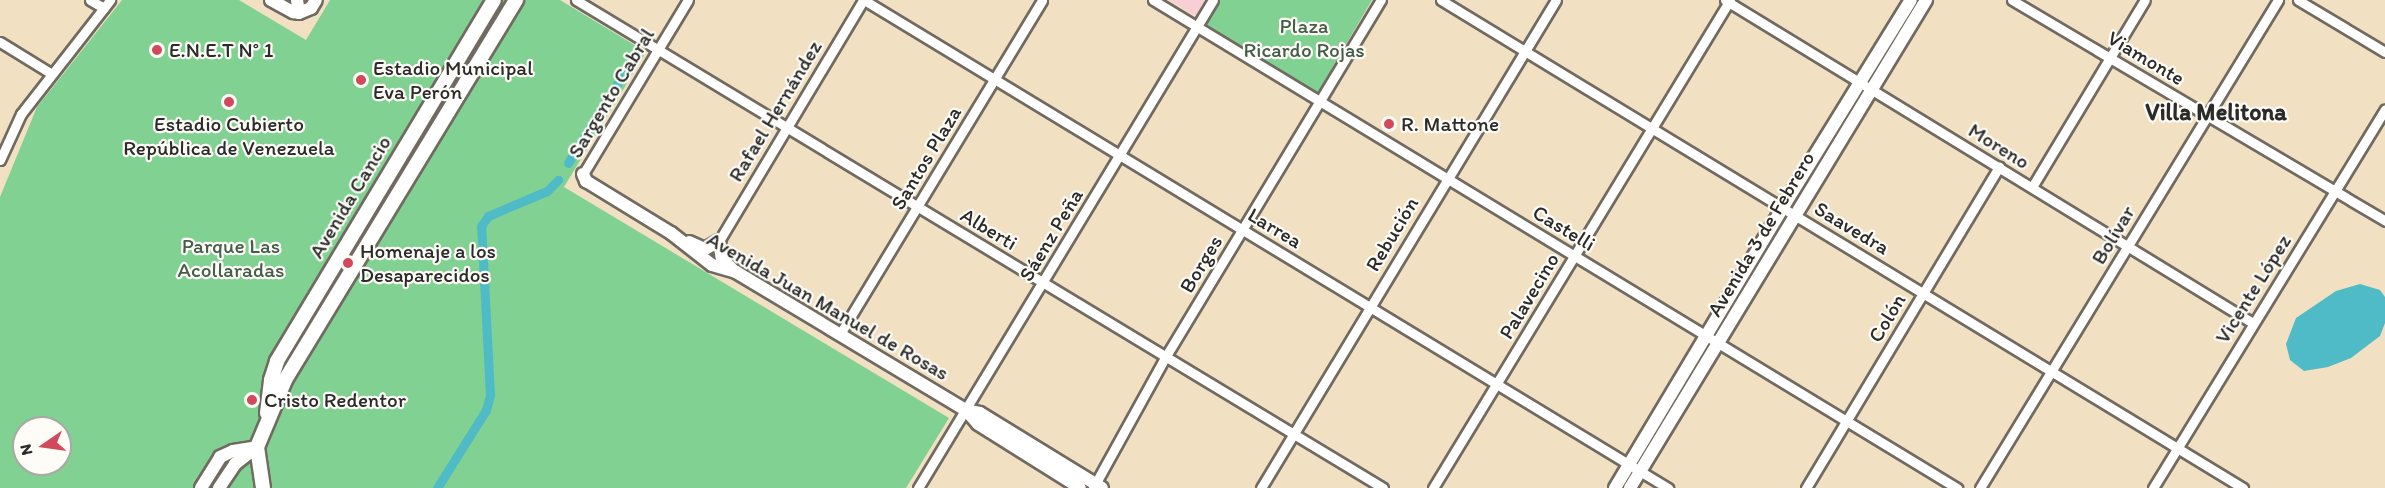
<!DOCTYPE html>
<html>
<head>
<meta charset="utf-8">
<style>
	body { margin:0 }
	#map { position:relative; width:2385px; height:488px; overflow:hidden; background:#f1e0c2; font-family:Itim,sans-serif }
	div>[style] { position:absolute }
	.built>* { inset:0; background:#f7cfd5 }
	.green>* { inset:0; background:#81d292; transform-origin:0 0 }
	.water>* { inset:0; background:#4ebbc7 }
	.canal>* { height:9px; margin:-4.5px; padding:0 4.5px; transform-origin:4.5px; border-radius:4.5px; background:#4ebbc7 }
	.roads { filter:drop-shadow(2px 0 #706a60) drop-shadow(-2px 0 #706a60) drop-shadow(0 2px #706a60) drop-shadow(0 -2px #706a60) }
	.minor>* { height:9px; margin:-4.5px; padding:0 4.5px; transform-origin:4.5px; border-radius:4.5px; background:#fff }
	.tertiary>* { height:12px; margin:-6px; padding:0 6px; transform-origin:6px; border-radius:6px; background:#fff }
	.secondary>* { height:14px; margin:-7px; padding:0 7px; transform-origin:7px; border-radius:7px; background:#fff }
	.dots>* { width:16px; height:16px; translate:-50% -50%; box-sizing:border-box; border:3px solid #fdfcf7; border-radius:50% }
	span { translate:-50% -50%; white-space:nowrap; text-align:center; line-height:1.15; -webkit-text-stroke:4.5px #fdfcf7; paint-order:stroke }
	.park-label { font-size:21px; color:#455d4a }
	.poi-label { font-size:21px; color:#2b2b2b }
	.left { translate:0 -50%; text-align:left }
	.street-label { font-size:21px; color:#2b2b2b }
	.quarter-label { font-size:24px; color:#2b2b2b; font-weight:700 }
	.north { position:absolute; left:12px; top:416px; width:60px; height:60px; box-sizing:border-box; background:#fdfcf7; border:2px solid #a9a8a5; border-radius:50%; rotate:257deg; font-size:16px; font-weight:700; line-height:24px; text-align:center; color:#2b2b2b }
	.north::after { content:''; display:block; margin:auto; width:21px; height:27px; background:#d1495b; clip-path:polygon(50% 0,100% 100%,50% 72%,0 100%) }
</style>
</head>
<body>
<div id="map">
	<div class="built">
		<i style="clip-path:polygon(1169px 0,1205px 0,1196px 16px)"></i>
	</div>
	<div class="green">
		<i style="clip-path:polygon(evenodd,122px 0,239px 0,306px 40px,330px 0,560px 0,646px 52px,564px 187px,949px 418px,906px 488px,0 488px,0 197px,37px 107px,122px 0,24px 428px,60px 428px,60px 464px,24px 464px,24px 428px)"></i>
		<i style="clip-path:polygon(1217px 0,1372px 0,1317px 94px,1204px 23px)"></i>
		<i style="clip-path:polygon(1859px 92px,1861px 93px,1797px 197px,1796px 209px,1790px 209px,1788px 201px)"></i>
		<i style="clip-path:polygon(1782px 218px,1784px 220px,1719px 328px,1717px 327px)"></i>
		<i style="left:1707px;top:344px;width:2px;height:130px;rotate:27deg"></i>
	</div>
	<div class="water">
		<i style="clip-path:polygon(2360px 284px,2380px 290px,2385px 297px,2385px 323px,2380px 336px,2351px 358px,2328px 367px,2304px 371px,2290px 360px,2286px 344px,2296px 318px,2336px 291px)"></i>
	</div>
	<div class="canal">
		<i style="left:568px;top:163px;width:125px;rotate:-58.1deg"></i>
		<i style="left:437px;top:488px;width:92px;rotate:-57.9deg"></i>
		<i style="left:486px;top:410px;width:16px;rotate:-75deg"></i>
		<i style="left:490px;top:395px;width:169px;rotate:-93deg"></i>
		<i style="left:481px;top:226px;width:12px;rotate:-55deg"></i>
		<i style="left:488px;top:216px;width:64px;rotate:-23deg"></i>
		<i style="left:547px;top:191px;width:16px;rotate:-45deg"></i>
	</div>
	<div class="roads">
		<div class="minor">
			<i style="left:90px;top:0;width:16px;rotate:30deg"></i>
			<i style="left:576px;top:0;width:943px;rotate:31.16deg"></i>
			<i style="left:864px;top:0;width:941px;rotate:31.26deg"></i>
			<i style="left:1153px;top:0;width:941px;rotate:31.26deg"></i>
			<i style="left:1441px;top:0;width:939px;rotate:31.32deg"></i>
			<i style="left:1725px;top:0;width:619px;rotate:31.46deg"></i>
			<i style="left:2012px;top:0;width:434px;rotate:30.6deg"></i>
			<i style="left:2298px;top:0;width:101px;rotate:30.9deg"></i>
			<i style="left:0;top:42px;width:61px;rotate:31.6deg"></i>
			<i style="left:0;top:160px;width:51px;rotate:-65.5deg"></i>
			<i style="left:21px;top:114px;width:145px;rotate:-52deg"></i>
			<i style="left:583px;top:174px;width:203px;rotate:-58.9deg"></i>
			<i style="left:2032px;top:187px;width:218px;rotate:-58.9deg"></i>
			<i style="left:719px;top:241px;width:281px;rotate:-59.1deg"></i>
			<i style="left:840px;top:334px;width:390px;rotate:-58.8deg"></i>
			<i style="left:918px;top:488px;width:570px;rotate:-58.85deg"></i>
			<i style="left:1093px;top:488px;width:151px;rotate:-61.1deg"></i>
			<i style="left:1166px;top:356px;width:416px;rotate:-58.9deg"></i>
			<i style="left:1261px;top:488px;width:570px;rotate:-58.85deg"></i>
			<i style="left:1433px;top:488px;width:571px;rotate:-58.68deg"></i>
			<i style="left:1806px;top:488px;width:375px;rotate:-59deg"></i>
			<i style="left:1980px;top:488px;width:572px;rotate:-58.59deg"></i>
			<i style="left:2153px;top:488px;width:444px;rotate:-58.5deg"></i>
		</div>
		<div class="tertiary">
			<i style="left:271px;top:0;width:25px;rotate:29deg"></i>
			<i style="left:293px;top:12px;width:6px;rotate:9deg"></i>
			<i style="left:299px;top:13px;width:13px;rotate:-23deg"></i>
			<i style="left:311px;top:8px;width:9px;rotate:-58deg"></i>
			<i style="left:297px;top:0;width:13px;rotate:81deg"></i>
			<i style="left:583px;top:174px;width:8px;rotate:67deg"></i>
			<i style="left:586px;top:181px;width:100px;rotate:31.5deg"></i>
			<i style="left:671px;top:233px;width:52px;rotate:38deg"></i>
			<i style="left:712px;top:265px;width:25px;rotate:16deg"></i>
			<i style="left:736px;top:272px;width:268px;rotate:31deg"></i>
			<i style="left:966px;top:410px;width:14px;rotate:12deg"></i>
			<i style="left:980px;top:413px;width:143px;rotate:31.6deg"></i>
			<i style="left:719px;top:241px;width:18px;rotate:81deg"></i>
			<i style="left:722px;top:259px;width:16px;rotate:45deg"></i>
			<i style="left:689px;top:242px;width:17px;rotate:24deg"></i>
			<i style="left:705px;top:249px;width:16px;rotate:-30deg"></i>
			<i style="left:966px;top:410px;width:18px;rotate:49deg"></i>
			<i style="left:978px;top:424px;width:120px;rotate:32.1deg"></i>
			<i style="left:201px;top:488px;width:36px;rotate:-58deg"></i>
			<i style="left:220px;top:457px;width:14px;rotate:-25deg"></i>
			<i style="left:233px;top:451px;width:24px;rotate:-9deg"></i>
			<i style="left:219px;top:488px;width:29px;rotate:-56deg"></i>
			<i style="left:235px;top:464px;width:24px;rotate:-38deg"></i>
			<i style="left:1615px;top:488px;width:327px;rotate:-59.1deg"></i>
			<i style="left:1783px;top:207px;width:243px;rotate:-58.3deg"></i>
			<i style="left:1630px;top:488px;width:571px;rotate:-58.76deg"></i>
		</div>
		<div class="secondary">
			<i style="left:267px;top:413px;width:33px;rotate:-83deg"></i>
			<i style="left:271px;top:380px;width:20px;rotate:-72deg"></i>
			<i style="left:277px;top:361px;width:421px;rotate:-59deg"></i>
			<i style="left:263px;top:488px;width:41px;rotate:-98.3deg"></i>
			<i style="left:257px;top:447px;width:73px;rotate:-67.3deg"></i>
			<i style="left:285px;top:380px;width:445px;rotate:-58.7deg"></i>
		</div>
	</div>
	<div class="dots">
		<i style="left:157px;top:50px;background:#d1495b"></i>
		<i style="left:361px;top:80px;background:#d1495b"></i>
		<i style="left:229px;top:102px;background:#d1495b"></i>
		<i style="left:1389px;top:124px;background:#d1495b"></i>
		<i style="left:348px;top:263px;background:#d1495b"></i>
		<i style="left:252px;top:400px;background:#d1495b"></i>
	</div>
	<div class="park-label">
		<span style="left:1304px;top:38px">Plaza<br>Ricardo Rojas</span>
		<span style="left:231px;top:258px">Parque Las<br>Acollaradas</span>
	</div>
	<div class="poi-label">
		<span class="left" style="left:169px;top:50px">E.N.E.T N° 1</span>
		<span class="left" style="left:373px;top:80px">Estadio Municipal<br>Eva Perón</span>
		<span style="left:229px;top:136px">Estadio Cubierto<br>República de Venezuela</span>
		<span class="left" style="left:1401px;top:124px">R. Mattone</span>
		<span class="left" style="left:360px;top:263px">Homenaje a los<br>Desaparecidos</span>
		<span class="left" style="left:264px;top:400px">Cristo Redentor</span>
	</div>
	<div class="street-label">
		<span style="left:2146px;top:58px;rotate:31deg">Viamonte</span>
		<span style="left:611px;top:93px;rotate:-59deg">Sargento Cabral</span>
		<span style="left:775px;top:111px;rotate:-59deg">Rafael Hernández</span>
		<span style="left:1999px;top:146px;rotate:32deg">Moreno</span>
		<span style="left:926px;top:158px;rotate:-59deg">Santos Plaza</span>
		<span style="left:350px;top:197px;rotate:-59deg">Avenida Cancio</span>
		<span style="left:1275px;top:228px;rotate:31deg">Larrea</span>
		<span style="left:1564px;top:228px;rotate:31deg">Castelli</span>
		<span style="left:1852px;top:228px;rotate:31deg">Saavedra</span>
		<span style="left:989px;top:229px;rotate:31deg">Alberti</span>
		<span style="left:1392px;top:234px;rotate:-59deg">Rebución</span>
		<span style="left:1761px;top:234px;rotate:-59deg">Avenida 3 de Febrero</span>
		<span style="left:1051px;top:235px;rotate:-59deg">Sáenz Peña</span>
		<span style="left:2113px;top:235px;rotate:-59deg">Bolívar</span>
		<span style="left:1201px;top:264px;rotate:-59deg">Borges</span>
		<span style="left:2253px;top:289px;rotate:-58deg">Vicente López</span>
		<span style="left:1529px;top:296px;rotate:-59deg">Palavecino</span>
		<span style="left:828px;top:306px;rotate:30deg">Avenida Juan Manuel de Rosas</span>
		<span style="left:1887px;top:318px;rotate:-59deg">Colón</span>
	</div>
	<div class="quarter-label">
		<span style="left:2216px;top:112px">Villa Melitona</span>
	</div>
	<div class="north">N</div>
</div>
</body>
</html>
